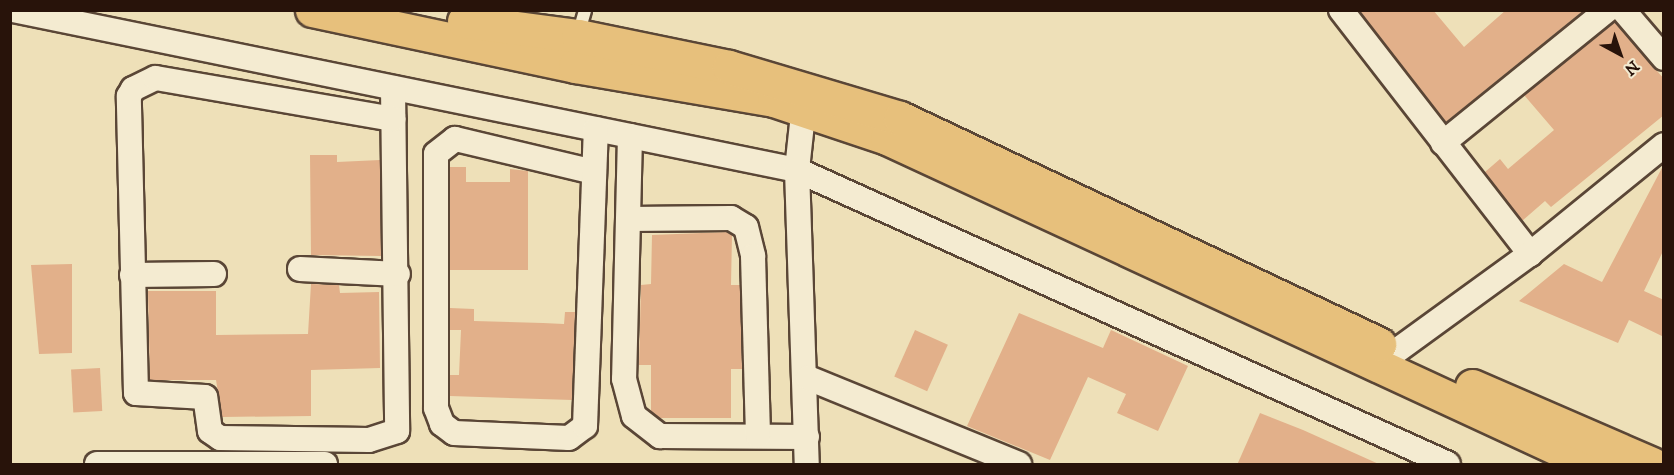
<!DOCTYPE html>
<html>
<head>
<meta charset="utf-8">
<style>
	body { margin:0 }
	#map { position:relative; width:1674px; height:475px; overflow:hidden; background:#eee0b8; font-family:"IM FELL DW Pica",serif }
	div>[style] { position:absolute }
	.building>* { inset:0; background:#e2b08a; transform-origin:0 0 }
	.roads { filter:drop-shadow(2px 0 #5a4636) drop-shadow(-2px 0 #5a4636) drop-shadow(0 2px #5a4636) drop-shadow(0 -2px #5a4636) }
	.service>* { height:12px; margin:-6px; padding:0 6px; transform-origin:6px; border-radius:6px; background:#f4ebd1 }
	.minor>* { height:24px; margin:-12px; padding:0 12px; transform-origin:12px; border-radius:12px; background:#f4ebd1 }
	.trunk>* { height:33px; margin:-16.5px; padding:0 16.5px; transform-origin:16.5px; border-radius:16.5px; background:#e7c07c }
	span { translate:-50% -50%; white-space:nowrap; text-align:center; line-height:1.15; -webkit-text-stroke:4.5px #f4ebd1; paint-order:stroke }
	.frame { position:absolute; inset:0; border:12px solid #28130a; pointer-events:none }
	.north { position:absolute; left:1590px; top:24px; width:60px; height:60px; -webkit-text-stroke:4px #f4ebd1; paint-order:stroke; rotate:140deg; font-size:16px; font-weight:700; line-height:24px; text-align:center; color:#28130a }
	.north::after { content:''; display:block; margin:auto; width:21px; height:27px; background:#28130a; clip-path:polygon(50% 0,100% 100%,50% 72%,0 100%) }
</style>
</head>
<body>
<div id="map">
	<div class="building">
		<i style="clip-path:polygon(1359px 10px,1433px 10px,1464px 47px,1506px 10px,1584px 10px,1446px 122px)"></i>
		<i style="clip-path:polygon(1615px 22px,1664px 79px,1664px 115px,1551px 207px,1545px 201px,1522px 221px,1485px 172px,1500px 159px,1508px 169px,1554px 130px,1524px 95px)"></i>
		<i style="clip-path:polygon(310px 155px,337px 155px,337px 162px,380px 160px,381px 256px,311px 255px)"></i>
		<i style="clip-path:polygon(1664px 164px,1664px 249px,1644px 291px,1664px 300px,1664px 337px,1629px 320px,1618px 343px,1519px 301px,1564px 264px,1602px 282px)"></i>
		<i style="clip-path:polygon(450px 167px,466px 167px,466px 182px,510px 182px,510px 169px,528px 171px,528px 270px,450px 270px)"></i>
		<i style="clip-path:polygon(727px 232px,732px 235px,731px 285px,740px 285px,742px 369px,731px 369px,731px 418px,660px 418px,651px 411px,651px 365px,639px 365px,641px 285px,651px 284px,652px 235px)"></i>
		<i style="clip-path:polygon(72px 264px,72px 353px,39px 354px,31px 265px)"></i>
		<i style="clip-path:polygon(311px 284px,339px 285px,340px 293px,379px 292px,380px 368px,311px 370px,311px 416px,222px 417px,216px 380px,150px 380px,148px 291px,216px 291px,216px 335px,308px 334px)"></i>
		<i style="clip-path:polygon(450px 308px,474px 309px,474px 321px,543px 323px,564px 324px,565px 312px,575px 312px,572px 400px,450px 396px,450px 375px,459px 375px,461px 330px,450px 330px)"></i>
		<i style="clip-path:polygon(1019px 313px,1103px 348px,1111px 330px,1188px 366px,1158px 431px,1117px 413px,1126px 394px,1088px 377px,1050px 460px,967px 426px)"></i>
		<i style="left:915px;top:330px;width:36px;height:51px;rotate:24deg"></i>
		<i style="left:100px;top:368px;width:43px;height:29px;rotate:87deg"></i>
		<i style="clip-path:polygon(1260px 413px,1303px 430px,1381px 465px,1237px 465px)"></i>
	</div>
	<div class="roads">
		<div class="service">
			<i style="left:578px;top:35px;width:26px;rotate:-74deg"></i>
		</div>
		<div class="minor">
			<i style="left:13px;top:10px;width:800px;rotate:11.53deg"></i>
			<i style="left:797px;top:170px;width:714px;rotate:24.3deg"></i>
			<i style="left:1341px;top:10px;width:309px;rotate:52.2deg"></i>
			<i style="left:1623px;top:10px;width:63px;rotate:49.5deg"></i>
			<i style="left:393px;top:88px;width:343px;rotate:89.3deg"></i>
			<i style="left:397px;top:431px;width:29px;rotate:162deg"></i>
			<i style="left:369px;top:440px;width:149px;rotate:-179.2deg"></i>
			<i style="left:220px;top:438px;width:12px;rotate:-145deg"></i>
			<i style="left:210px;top:431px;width:34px;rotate:-98deg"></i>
			<i style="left:205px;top:397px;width:69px;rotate:-176.7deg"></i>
			<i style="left:136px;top:393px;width:297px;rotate:-91.4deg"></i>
			<i style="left:129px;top:96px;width:8px;rotate:-60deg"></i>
			<i style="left:133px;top:89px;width:25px;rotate:-26deg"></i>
			<i style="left:156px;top:78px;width:241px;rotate:9.8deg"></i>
			<i style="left:805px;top:96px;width:74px;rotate:96.2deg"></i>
			<i style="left:797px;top:170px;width:294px;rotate:88.1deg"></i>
			<i style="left:630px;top:136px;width:243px;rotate:91.4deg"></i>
			<i style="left:624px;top:379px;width:38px;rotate:75deg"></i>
			<i style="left:634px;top:416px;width:33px;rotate:38deg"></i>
			<i style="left:660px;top:436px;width:147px;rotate:0.4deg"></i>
			<i style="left:1443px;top:143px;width:211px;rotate:-39deg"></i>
			<i style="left:594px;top:172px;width:143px;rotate:-166.6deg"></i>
			<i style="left:455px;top:139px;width:24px;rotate:142deg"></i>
			<i style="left:436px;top:154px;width:254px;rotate:90deg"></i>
			<i style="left:436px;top:408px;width:17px;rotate:69deg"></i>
			<i style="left:442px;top:424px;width:15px;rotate:37deg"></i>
			<i style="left:454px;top:433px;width:115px;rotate:2.5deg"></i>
			<i style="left:569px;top:438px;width:20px;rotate:-37deg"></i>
			<i style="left:585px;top:426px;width:297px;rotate:-87.9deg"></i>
			<i style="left:629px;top:219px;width:102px;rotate:-0.6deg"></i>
			<i style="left:731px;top:218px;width:17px;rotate:31deg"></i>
			<i style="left:746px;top:227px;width:30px;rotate:76deg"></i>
			<i style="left:753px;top:256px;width:180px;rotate:88.4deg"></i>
			<i style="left:300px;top:269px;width:98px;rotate:2.9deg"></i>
			<i style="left:132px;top:275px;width:82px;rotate:-0.7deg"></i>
			<i style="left:1395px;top:352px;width:167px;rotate:-36deg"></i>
			<i style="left:1530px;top:254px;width:173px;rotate:-39.1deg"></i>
			<i style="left:808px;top:378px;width:228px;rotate:22.2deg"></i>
			<i style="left:97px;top:464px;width:228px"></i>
		</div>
		<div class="trunk">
			<i style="left:312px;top:10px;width:269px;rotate:12deg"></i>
			<i style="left:575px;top:66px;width:202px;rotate:9.7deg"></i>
			<i style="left:774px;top:100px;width:119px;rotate:18.6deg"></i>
			<i style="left:887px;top:138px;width:776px;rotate:24.85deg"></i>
			<i style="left:464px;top:21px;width:115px;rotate:7.5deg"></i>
			<i style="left:578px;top:36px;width:154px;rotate:11.6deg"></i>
			<i style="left:729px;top:67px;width:178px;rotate:16.6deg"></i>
			<i style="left:900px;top:118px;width:530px;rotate:25.26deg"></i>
			<i style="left:1472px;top:386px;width:196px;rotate:23.4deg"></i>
		</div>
	</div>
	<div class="frame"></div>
	<div class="north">N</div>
</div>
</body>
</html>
